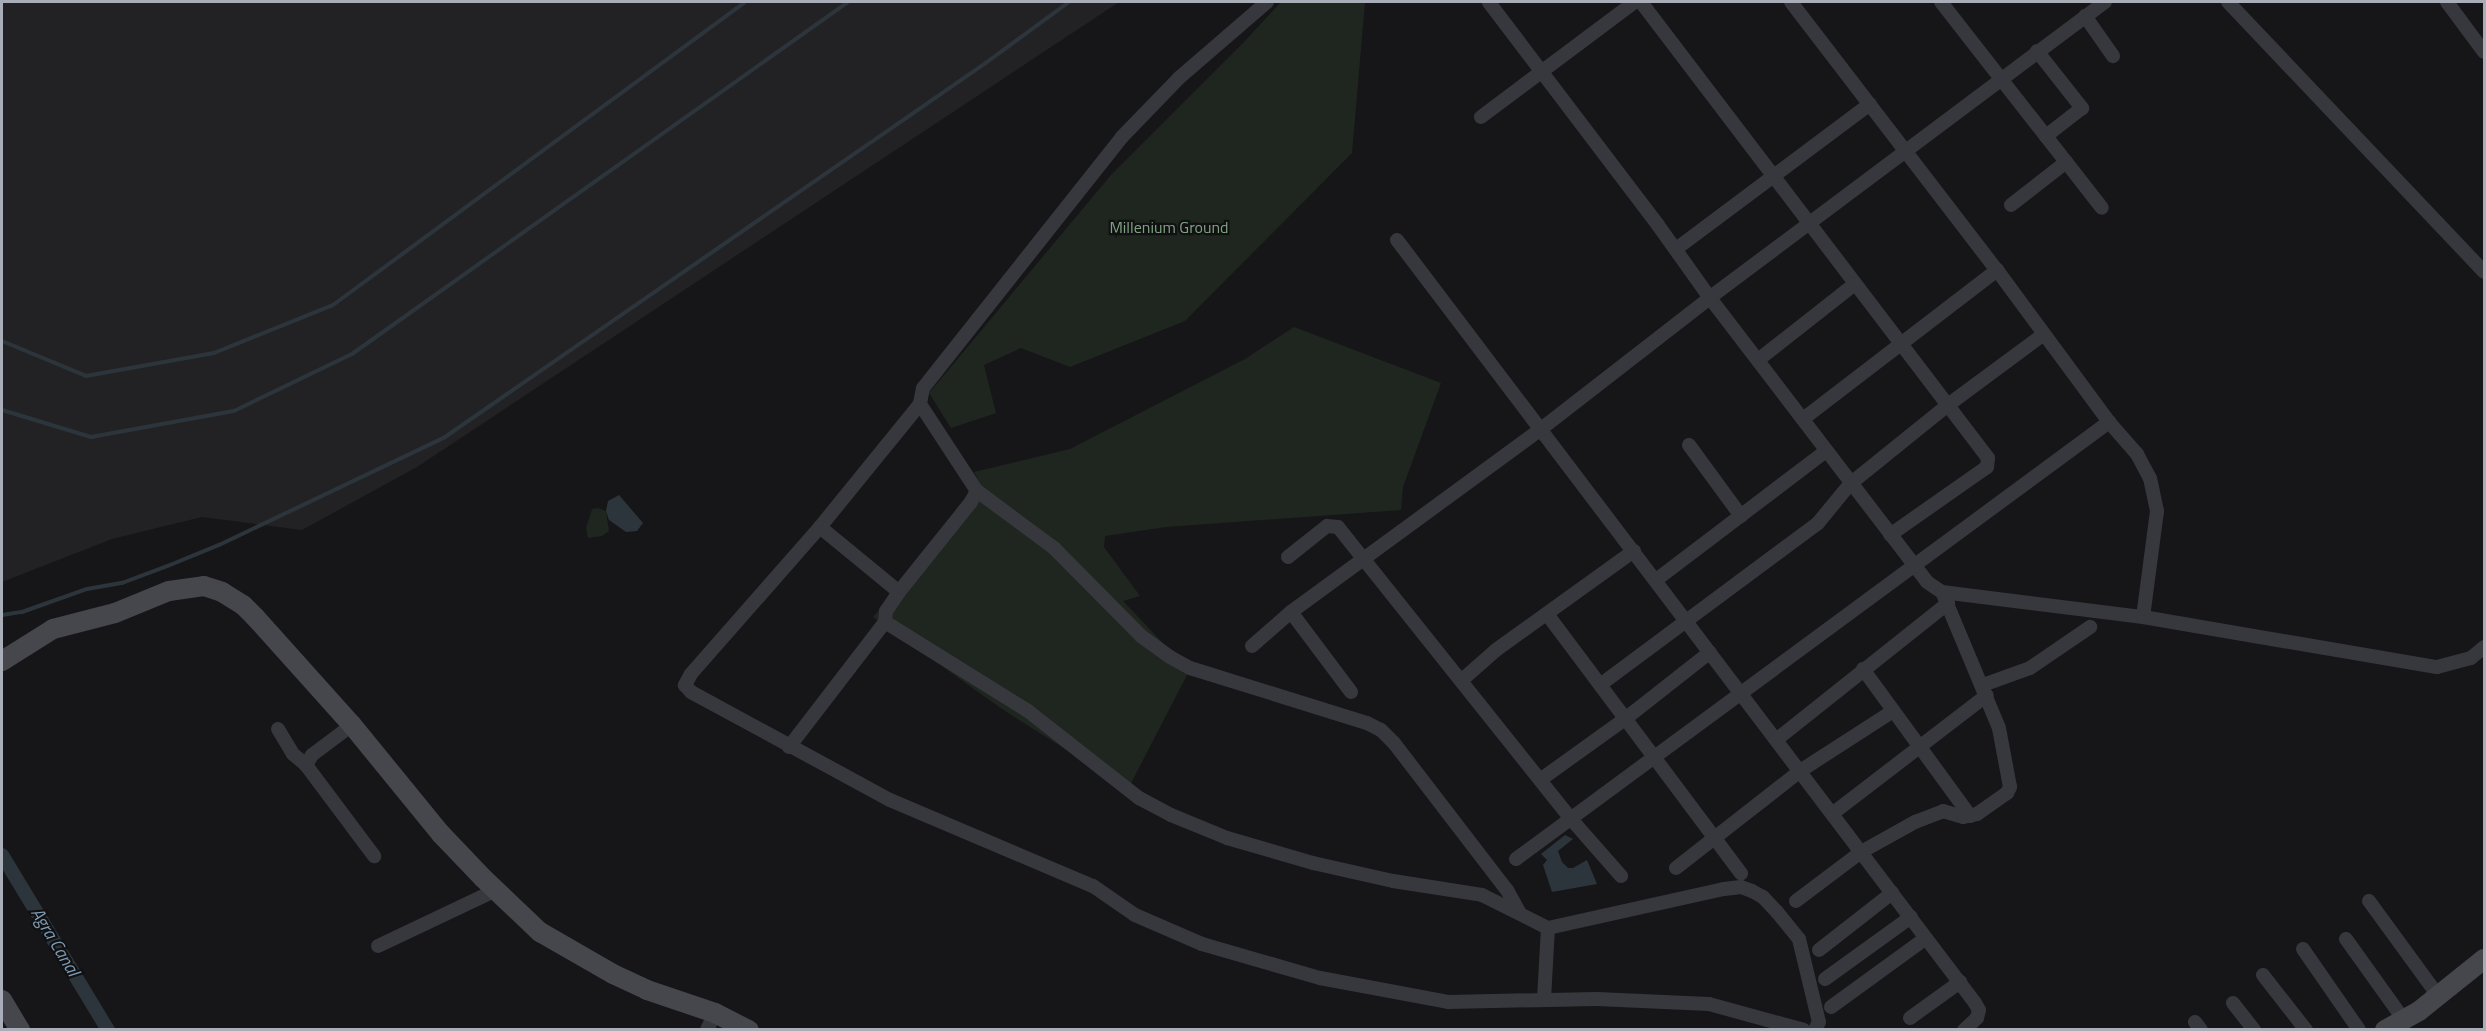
<!DOCTYPE html>
<html>
<head>
<meta charset="utf-8">
<style>
	body { margin:0 }
	#map { position:relative; width:2486px; height:1031px; overflow:hidden; background:#161618; font-family:"Titillium Web",sans-serif }
	div>[style] { position:absolute }
	.built>* { inset:0; background:#222225 }
	.green>* { inset:0; background:#1e261f }
	.water>* { inset:0; background:#2c353c }
	.stream>* { height:4px; margin:-2px; padding:0 2px; transform-origin:2px; border-radius:2px; background:#2c353c }
	.canal>* { height:14px; margin:-7px; padding:0 7px; transform-origin:7px; border-radius:7px; background:#2c353c }
	.street>* { height:14px; margin:-7px; padding:0 7px; transform-origin:7px; border-radius:7px; background:#37383d }
	.secondary>* { height:20px; margin:-10px; padding:0 10px; transform-origin:10px; border-radius:10px; background:#45474d }
	span { translate:-50% -50%; white-space:nowrap; text-align:center; line-height:1.15; -webkit-text-stroke:4.5px #111113; paint-order:stroke }
	.park-label { font-size:16px; color:#7fa381 }
	.water-label { font-size:18px; color:#7f9bb3; font-style:italic }
	.frame { position:absolute; inset:0; border:3px solid #a8adb8; pointer-events:none }
</style>
</head>
<body>
<div id="map">
	<div class="built">
		<i style="clip-path:polygon(2px 2px,1119px 2px,417px 467px,302px 530px,202px 517px,112px 539px,2px 582px)"></i>
	</div>
	<div class="green">
		<i style="clip-path:polygon(1281px 2px,1365px 2px,1352px 153px,1185px 321px,1070px 367px,1021px 348px,984px 365px,996px 413px,951px 428px,929px 393px,1111px 175px,1244px 42px)"></i>
		<i style="clip-path:polygon(1294px 327px,1441px 383px,1403px 487px,1401px 510px,1166px 527px,1105px 536px,1104px 547px,1140px 596px,1123px 601px,1179px 660px,1187px 675px,1128px 789px,1002px 709px,873px 617px,984px 490px,974px 472px,1070px 449px,1245px 359px)"></i>
		<i style="clip-path:polygon(598px 508px,606px 511px,609px 531px,602px 536px,588px 538px,586px 528px,592px 509px)"></i>
	</div>
	<div class="water">
		<i style="clip-path:polygon(619px 495px,643px 523px,637px 531px,626px 532px,609px 520px,606px 511px,608px 501px)"></i>
		<i style="clip-path:polygon(1565px 835px,1573px 839px,1558px 851px,1562px 862px,1568px 868px,1573px 868px,1587px 860px,1597px 884px,1552px 892px,1543px 865px,1547px 860px,1541px 854px)"></i>
	</div>
	<div class="stream">
		<i style="left:2px;top:341px;width:91px;rotate:22.6deg"></i>
		<i style="left:86px;top:376px;width:130px;rotate:-10.2deg"></i>
		<i style="left:214px;top:353px;width:128px;rotate:-22deg"></i>
		<i style="left:333px;top:305px;width:511px;rotate:-36.33deg"></i>
		<i style="left:2px;top:410px;width:93px;rotate:16.9deg"></i>
		<i style="left:91px;top:437px;width:145px;rotate:-10.3deg"></i>
		<i style="left:234px;top:411px;width:131px;rotate:-25.8deg"></i>
		<i style="left:352px;top:354px;width:608px;rotate:-35.36deg"></i>
		<i style="left:2px;top:615px;width:20px;rotate:-9deg"></i>
		<i style="left:22px;top:612px;width:69px;rotate:-19.5deg"></i>
		<i style="left:87px;top:589px;width:36px;rotate:-10deg"></i>
		<i style="left:122px;top:583px;width:51px;rotate:-20.6deg"></i>
		<i style="left:170px;top:565px;width:53px;rotate:-22.2deg"></i>
		<i style="left:219px;top:545px;width:250px;rotate:-25.5deg"></i>
		<i style="left:445px;top:437px;width:659px;rotate:-34.68deg"></i>
		<i style="left:987px;top:62px;width:102px;rotate:-36.2deg"></i>
	</div>
	<div class="canal">
		<i style="left:2px;top:855px;width:205px;rotate:58.8deg"></i>
	</div>
	<div class="street">
		<i style="left:1267px;top:2px;width:116px;rotate:139.2deg"></i>
		<i style="left:1179px;top:78px;width:82px;rotate:134deg"></i>
		<i style="left:1122px;top:137px;width:320px;rotate:128.4deg"></i>
		<i style="left:923px;top:388px;width:16px;rotate:101deg"></i>
		<i style="left:920px;top:404px;width:104px;rotate:56.8deg"></i>
		<i style="left:977px;top:491px;width:13px;rotate:119deg"></i>
		<i style="left:971px;top:502px;width:115px;rotate:128.7deg"></i>
		<i style="left:899px;top:592px;width:23px;rotate:124deg"></i>
		<i style="left:886px;top:611px;width:11px;rotate:95deg"></i>
		<i style="left:885px;top:622px;width:168px;rotate:31.9deg"></i>
		<i style="left:1028px;top:711px;width:141px;rotate:38.1deg"></i>
		<i style="left:1139px;top:798px;width:36px;rotate:28deg"></i>
		<i style="left:1171px;top:815px;width:61px;rotate:22.3deg"></i>
		<i style="left:1227px;top:838px;width:90px;rotate:16.2deg"></i>
		<i style="left:1313px;top:863px;width:82px;rotate:12.7deg"></i>
		<i style="left:1393px;top:881px;width:90px;rotate:8.9deg"></i>
		<i style="left:1482px;top:895px;width:74px;rotate:26.6deg"></i>
		<i style="left:1548px;top:928px;width:180px;rotate:-12.5deg"></i>
		<i style="left:1724px;top:889px;width:17px;rotate:-7deg"></i>
		<i style="left:1741px;top:887px;width:12px;rotate:20deg"></i>
		<i style="left:1752px;top:891px;width:13px;rotate:29deg"></i>
		<i style="left:1763px;top:897px;width:21px;rotate:47deg"></i>
		<i style="left:1777px;top:912px;width:35px;rotate:51deg"></i>
		<i style="left:1799px;top:939px;width:85px;rotate:76.5deg"></i>
		<i style="left:1819px;top:1022px;width:9px;rotate:117deg"></i>
		<i style="left:1641px;top:2px;width:573px;rotate:52.73deg"></i>
		<i style="left:1988px;top:458px;width:9px;rotate:96deg"></i>
		<i style="left:1987px;top:467px;width:118px;rotate:145deg"></i>
		<i style="left:1791px;top:2px;width:338px;rotate:52.5deg"></i>
		<i style="left:1997px;top:270px;width:189px;rotate:53.6deg"></i>
		<i style="left:2109px;top:422px;width:43px;rotate:48.8deg"></i>
		<i style="left:2137px;top:454px;width:27px;rotate:62deg"></i>
		<i style="left:2150px;top:478px;width:34px;rotate:78deg"></i>
		<i style="left:2157px;top:511px;width:107px;rotate:97.5deg"></i>
		<i style="left:1941px;top:2px;width:261px;rotate:52deg"></i>
		<i style="left:2105px;top:2px;width:494px;rotate:143.2deg"></i>
		<i style="left:1710px;top:298px;width:357px;rotate:52.6deg"></i>
		<i style="left:1927px;top:582px;width:18px;rotate:34deg"></i>
		<i style="left:1942px;top:592px;width:203px;rotate:7.1deg"></i>
		<i style="left:2143px;top:617px;width:298px;rotate:9.7deg"></i>
		<i style="left:2437px;top:667px;width:35px;rotate:-15deg"></i>
		<i style="left:2471px;top:658px;width:17px;rotate:-40deg"></i>
		<i style="left:2228px;top:2px;width:372px;rotate:46.5deg"></i>
		<i style="left:2447px;top:2px;width:62px;rotate:53.5deg"></i>
		<i style="left:2085px;top:16px;width:49px;rotate:55deg"></i>
		<i style="left:2037px;top:51px;width:73px;rotate:51.7deg"></i>
		<i style="left:2082px;top:108px;width:46px;rotate:142.1deg"></i>
		<i style="left:1481px;top:117px;width:192px;rotate:-36.8deg"></i>
		<i style="left:2011px;top:205px;width:70px;rotate:-38deg"></i>
		<i style="left:1397px;top:240px;width:957px;rotate:52.85deg"></i>
		<i style="left:1975px;top:1003px;width:8px;rotate:60deg"></i>
		<i style="left:1979px;top:1010px;width:8px;rotate:104deg"></i>
		<i style="left:1977px;top:1018px;width:18px;rotate:137deg"></i>
		<i style="left:1676px;top:249px;width:242px;rotate:-36.8deg"></i>
		<i style="left:1758px;top:360px;width:123px;rotate:-38.1deg"></i>
		<i style="left:920px;top:404px;width:159px;rotate:129.1deg"></i>
		<i style="left:820px;top:527px;width:196px;rotate:131.3deg"></i>
		<i style="left:691px;top:674px;width:13px;rotate:119deg"></i>
		<i style="left:685px;top:685px;width:9px;rotate:49deg"></i>
		<i style="left:691px;top:692px;width:226px;rotate:28.5deg"></i>
		<i style="left:890px;top:800px;width:220px;rotate:23deg"></i>
		<i style="left:1093px;top:886px;width:51px;rotate:34.6deg"></i>
		<i style="left:1135px;top:915px;width:73px;rotate:23.4deg"></i>
		<i style="left:1202px;top:944px;width:123px;rotate:16.1deg"></i>
		<i style="left:1320px;top:978px;width:130px;rotate:10.6deg"></i>
		<i style="left:1448px;top:1002px;width:149px;rotate:-1.2deg"></i>
		<i style="left:1597px;top:999px;width:112px;rotate:2.6deg"></i>
		<i style="left:1709px;top:1004px;width:98px;rotate:15.3deg"></i>
		<i style="left:1803px;top:419px;width:245px;rotate:-37.5deg"></i>
		<i style="left:1689px;top:445px;width:88px;rotate:53.8deg"></i>
		<i style="left:977px;top:491px;width:96px;rotate:36.5deg"></i>
		<i style="left:1054px;top:548px;width:124px;rotate:45.3deg"></i>
		<i style="left:1141px;top:636px;width:36px;rotate:36deg"></i>
		<i style="left:1170px;top:657px;width:23px;rotate:29deg"></i>
		<i style="left:1190px;top:668px;width:185px;rotate:17.3deg"></i>
		<i style="left:1367px;top:723px;width:16px;rotate:27deg"></i>
		<i style="left:1381px;top:730px;width:18px;rotate:45deg"></i>
		<i style="left:1394px;top:743px;width:185px;rotate:52.5deg"></i>
		<i style="left:1507px;top:890px;width:25px;rotate:61deg"></i>
		<i style="left:820px;top:527px;width:102px;rotate:39.4deg"></i>
		<i style="left:1288px;top:557px;width:50px;rotate:-38.5deg"></i>
		<i style="left:1327px;top:526px;width:11px;rotate:5deg"></i>
		<i style="left:1338px;top:527px;width:374px;rotate:51.4deg"></i>
		<i style="left:1571px;top:819px;width:76px;rotate:48.7deg"></i>
		<i style="left:1656px;top:580px;width:213px;rotate:-37.2deg"></i>
		<i style="left:1291px;top:612px;width:100px;rotate:53.1deg"></i>
		<i style="left:1547px;top:614px;width:324px;rotate:53.2deg"></i>
		<i style="left:1252px;top:646px;width:52px;rotate:-41.1deg"></i>
		<i style="left:1291px;top:612px;width:310px;rotate:-36.2deg"></i>
		<i style="left:1541px;top:429px;width:214px;rotate:-37.8deg"></i>
		<i style="left:1710px;top:298px;width:90px;rotate:-125.5deg"></i>
		<i style="left:1658px;top:225px;width:280px;rotate:-127.2deg"></i>
		<i style="left:1863px;top:669px;width:182px;rotate:53.9deg"></i>
		<i style="left:1462px;top:680px;width:45px;rotate:-41.4deg"></i>
		<i style="left:1496px;top:650px;width:170px;rotate:-35.7deg"></i>
		<i style="left:1600px;top:685px;width:272px;rotate:-36.6deg"></i>
		<i style="left:1818px;top:523px;width:50px;rotate:-50.6deg"></i>
		<i style="left:1850px;top:484px;width:126px;rotate:-38.9deg"></i>
		<i style="left:1948px;top:405px;width:119px;rotate:-36.5deg"></i>
		<i style="left:1983px;top:685px;width:50px;rotate:-19.9deg"></i>
		<i style="left:2030px;top:668px;width:73px;rotate:-34.3deg"></i>
		<i style="left:352px;top:725px;width:50px;rotate:143.1deg"></i>
		<i style="left:312px;top:755px;width:12px;rotate:121deg"></i>
		<i style="left:306px;top:765px;width:114px;rotate:53.2deg"></i>
		<i style="left:278px;top:729px;width:29px;rotate:59deg"></i>
		<i style="left:293px;top:754px;width:17px;rotate:40deg"></i>
		<i style="left:1776px;top:740px;width:220px;rotate:-38.5deg"></i>
		<i style="left:789px;top:747px;width:158px;rotate:-52.5deg"></i>
		<i style="left:1540px;top:780px;width:105px;rotate:-35.7deg"></i>
		<i style="left:1625px;top:719px;width:108px;rotate:-38.2deg"></i>
		<i style="left:1832px;top:814px;width:195px;rotate:-37.5deg"></i>
		<i style="left:1516px;top:859px;width:737px;rotate:-36.39deg"></i>
		<i style="left:1676px;top:868px;width:157px;rotate:-38deg"></i>
		<i style="left:1800px;top:771px;width:111px;rotate:-32.8deg"></i>
		<i style="left:1796px;top:901px;width:81px;rotate:-37deg"></i>
		<i style="left:1861px;top:852px;width:62px;rotate:-29.1deg"></i>
		<i style="left:1915px;top:822px;width:30px;rotate:-21deg"></i>
		<i style="left:1943px;top:811px;width:21px;rotate:17deg"></i>
		<i style="left:1963px;top:817px;width:14px;rotate:-12deg"></i>
		<i style="left:1977px;top:814px;width:37px;rotate:-35deg"></i>
		<i style="left:2007px;top:793px;width:7px;rotate:-63deg"></i>
		<i style="left:2010px;top:787px;width:60px;rotate:-100.6deg"></i>
		<i style="left:1999px;top:728px;width:147px;rotate:-112.7deg"></i>
		<i style="left:2369px;top:901px;width:119px;rotate:53.9deg"></i>
		<i style="left:2346px;top:939px;width:100px;rotate:54.4deg"></i>
		<i style="left:378px;top:946px;width:131px;rotate:-25.4deg"></i>
		<i style="left:2303px;top:949px;width:98px;rotate:55.3deg"></i>
		<i style="left:1819px;top:950px;width:93px;rotate:-38deg"></i>
		<i style="left:2263px;top:975px;width:70px;rotate:52deg"></i>
		<i style="left:1825px;top:979px;width:106px;rotate:-35.8deg"></i>
		<i style="left:1544px;top:999px;width:71px;rotate:-86.8deg"></i>
		<i style="left:2233px;top:1003px;width:34px;rotate:52deg"></i>
		<i style="left:1831px;top:1007px;width:117px;rotate:-36deg"></i>
		<i style="left:1910px;top:1018px;width:62px;rotate:-35.8deg"></i>
		<i style="left:2195px;top:1022px;width:10px;rotate:53deg"></i>
		<i style="left:707px;top:1030px;width:19px;rotate:-65deg"></i>
	</div>
	<div class="secondary">
		<i style="left:2px;top:661px;width:60px;rotate:-32.1deg"></i>
		<i style="left:53px;top:629px;width:64px;rotate:-14.5deg"></i>
		<i style="left:115px;top:613px;width:58px;rotate:-22.2deg"></i>
		<i style="left:169px;top:591px;width:35px;rotate:-8deg"></i>
		<i style="left:204px;top:586px;width:19px;rotate:18deg"></i>
		<i style="left:222px;top:592px;width:25px;rotate:32deg"></i>
		<i style="left:243px;top:605px;width:17px;rotate:45deg"></i>
		<i style="left:255px;top:617px;width:145px;rotate:48.1deg"></i>
		<i style="left:352px;top:725px;width:141px;rotate:50.8deg"></i>
		<i style="left:441px;top:834px;width:61px;rotate:46.3deg"></i>
		<i style="left:483px;top:878px;width:79px;rotate:43.5deg"></i>
		<i style="left:540px;top:932px;width:84px;rotate:29.9deg"></i>
		<i style="left:613px;top:974px;width:38px;rotate:25deg"></i>
		<i style="left:647px;top:990px;width:72px;rotate:18.7deg"></i>
		<i style="left:715px;top:1013px;width:38px;rotate:27deg"></i>
		<i style="left:2px;top:1000px;width:35px;rotate:59deg"></i>
		<i style="left:2385px;top:1030px;width:39px;rotate:-29deg"></i>
		<i style="left:2419px;top:1011px;width:83px;rotate:-38.7deg"></i>
	</div>
	<div class="park-label">
		<span style="left:1169px;top:227px">Millenium Ground</span>
	</div>
	<div class="water-label">
		<span style="left:55px;top:942px;rotate:59deg">Agra Canal</span>
	</div>
	<div class="frame"></div>
</div>
</body>
</html>
